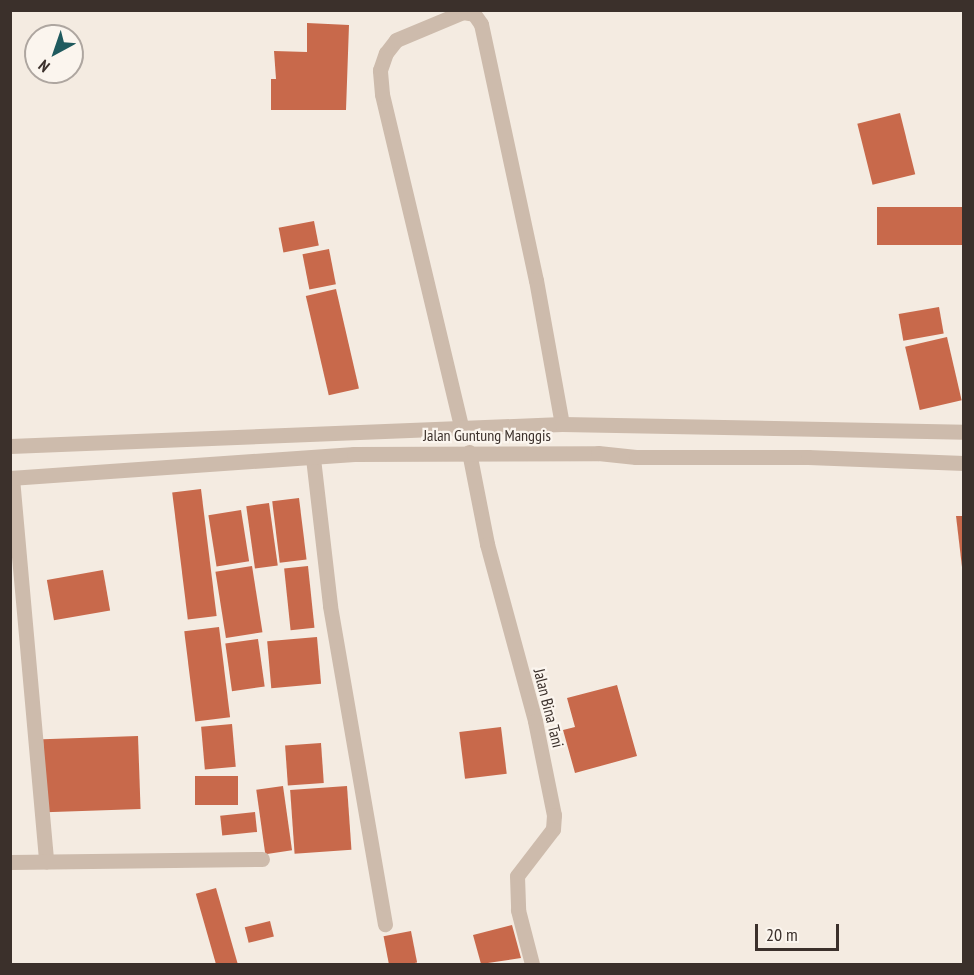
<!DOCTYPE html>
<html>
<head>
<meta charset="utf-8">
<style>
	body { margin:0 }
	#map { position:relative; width:974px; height:975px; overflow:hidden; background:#f4ebe1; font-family:"PT Sans Narrow",sans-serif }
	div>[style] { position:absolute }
	.building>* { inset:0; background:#c8694b; transform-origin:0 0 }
	.minor>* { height:15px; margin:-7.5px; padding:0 7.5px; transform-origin:7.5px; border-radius:7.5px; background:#cdbbac }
	.tertiary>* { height:15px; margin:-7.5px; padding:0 7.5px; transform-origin:7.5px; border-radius:7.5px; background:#cdbbac }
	span { translate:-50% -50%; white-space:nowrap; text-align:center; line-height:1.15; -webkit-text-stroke:4.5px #fbf5ee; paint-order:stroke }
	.street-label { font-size:16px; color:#3b302b }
	.frame { position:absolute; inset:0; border:12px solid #3b302b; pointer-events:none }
	.north { position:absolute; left:24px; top:24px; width:60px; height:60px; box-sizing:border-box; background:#fbf5ee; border:2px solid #aea6a0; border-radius:50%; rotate:220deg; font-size:16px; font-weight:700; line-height:24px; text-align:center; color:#3b302b }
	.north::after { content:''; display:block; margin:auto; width:21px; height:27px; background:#1f5a5e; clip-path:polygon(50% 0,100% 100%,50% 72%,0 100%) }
	.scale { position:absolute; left:755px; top:924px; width:84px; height:27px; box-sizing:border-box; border:3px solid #3b302b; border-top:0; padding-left:8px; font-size:18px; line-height:21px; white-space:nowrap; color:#3b302b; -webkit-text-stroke:4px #fbf5ee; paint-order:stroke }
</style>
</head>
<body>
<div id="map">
	<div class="building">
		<i style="clip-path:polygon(307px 23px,349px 25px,346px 110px,271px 110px,271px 79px,276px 79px,274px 51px,307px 52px)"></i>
		<i style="left:900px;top:113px;width:63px;height:44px;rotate:76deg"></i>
		<i style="left:964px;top:207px;width:38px;height:87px;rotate:90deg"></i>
		<i style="left:314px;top:221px;width:25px;height:36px;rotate:79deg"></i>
		<i style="left:329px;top:249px;width:36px;height:27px;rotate:79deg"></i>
		<i style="left:336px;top:289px;width:102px;height:31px;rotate:77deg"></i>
		<i style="left:939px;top:307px;width:27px;height:41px;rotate:80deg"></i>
		<i style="left:947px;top:337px;width:65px;height:43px;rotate:77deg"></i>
		<i style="left:201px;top:489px;width:128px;height:29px;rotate:83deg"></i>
		<i style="left:299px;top:498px;width:62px;height:27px;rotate:83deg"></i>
		<i style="left:269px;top:503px;width:63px;height:23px;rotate:82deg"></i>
		<i style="left:241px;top:510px;width:52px;height:33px;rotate:81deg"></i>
		<i style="clip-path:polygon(956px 516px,964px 516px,964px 567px,962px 567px)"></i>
		<i style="left:252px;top:566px;width:67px;height:37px;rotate:81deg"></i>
		<i style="left:308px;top:566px;width:62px;height:24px;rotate:84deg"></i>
		<i style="left:103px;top:570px;width:41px;height:57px;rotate:80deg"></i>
		<i style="left:219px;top:627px;width:91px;height:35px;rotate:83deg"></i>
		<i style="left:317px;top:637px;width:47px;height:50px;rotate:85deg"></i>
		<i style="left:258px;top:639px;width:48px;height:33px;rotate:82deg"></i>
		<i style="clip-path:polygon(617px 685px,637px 756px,575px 773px,563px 730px,575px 727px,567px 698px)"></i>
		<i style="left:232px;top:724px;width:43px;height:31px;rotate:85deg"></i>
		<i style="left:501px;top:727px;width:47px;height:42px;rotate:83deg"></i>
		<i style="left:138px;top:736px;width:73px;height:95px;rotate:88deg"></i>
		<i style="left:321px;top:743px;width:40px;height:36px;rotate:86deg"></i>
		<i style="left:238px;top:776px;width:29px;height:43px;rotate:90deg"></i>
		<i style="left:283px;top:786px;width:65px;height:27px;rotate:82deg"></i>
		<i style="left:347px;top:786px;width:64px;height:57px;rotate:86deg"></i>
		<i style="left:255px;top:812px;width:20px;height:35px;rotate:84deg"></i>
		<i style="left:216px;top:888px;width:79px;height:21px;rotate:74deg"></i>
		<i style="left:270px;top:921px;width:16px;height:26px;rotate:76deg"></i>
		<i style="clip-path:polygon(512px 925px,521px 958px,481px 964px,473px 935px)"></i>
		<i style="left:411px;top:931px;width:32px;height:28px;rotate:79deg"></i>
	</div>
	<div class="minor">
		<i style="left:461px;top:426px;width:341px;rotate:-103.4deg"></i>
		<i style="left:382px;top:94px;width:24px;rotate:-95deg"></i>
		<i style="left:380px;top:70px;width:18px;rotate:-71deg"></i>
		<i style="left:386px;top:53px;width:16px;rotate:-52deg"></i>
		<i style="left:396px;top:40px;width:73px;rotate:-22.7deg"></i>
		<i style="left:463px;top:12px;width:11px;rotate:10deg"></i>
		<i style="left:474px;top:14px;width:12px;rotate:55deg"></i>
		<i style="left:481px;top:24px;width:262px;rotate:77.9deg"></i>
		<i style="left:536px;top:280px;width:146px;rotate:79.8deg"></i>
		<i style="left:469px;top:452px;width:94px;rotate:78.9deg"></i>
		<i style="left:487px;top:544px;width:183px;rotate:74.8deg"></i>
		<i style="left:535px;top:721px;width:96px;rotate:78.6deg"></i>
		<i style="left:554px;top:815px;width:14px;rotate:94deg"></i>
		<i style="left:553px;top:829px;width:59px;rotate:127.5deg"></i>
		<i style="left:517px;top:876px;width:34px;rotate:88deg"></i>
		<i style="left:518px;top:910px;width:56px;rotate:75.5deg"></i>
		<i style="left:313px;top:458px;width:149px;rotate:83.4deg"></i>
		<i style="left:330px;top:606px;width:323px;rotate:80.2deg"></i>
		<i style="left:12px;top:478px;width:385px;rotate:84.9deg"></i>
		<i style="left:10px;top:862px;width:252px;rotate:-0.7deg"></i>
	</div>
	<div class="tertiary">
		<i style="left:10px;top:446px;width:552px;rotate:-2.28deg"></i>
		<i style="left:562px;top:424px;width:402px;rotate:1.1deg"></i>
		<i style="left:10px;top:478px;width:345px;rotate:-4deg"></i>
		<i style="left:354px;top:454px;width:244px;rotate:-0.2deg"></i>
		<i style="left:598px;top:453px;width:38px;rotate:6deg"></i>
		<i style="left:636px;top:457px;width:172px"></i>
		<i style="left:808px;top:457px;width:156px;rotate:2.2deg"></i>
	</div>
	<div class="street-label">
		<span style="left:487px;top:435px">Jalan Guntung Manggis</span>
		<span style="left:549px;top:708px;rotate:76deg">Jalan Bina Tani</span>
	</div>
	<div class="frame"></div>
	<div class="north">N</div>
	<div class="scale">20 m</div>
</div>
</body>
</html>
